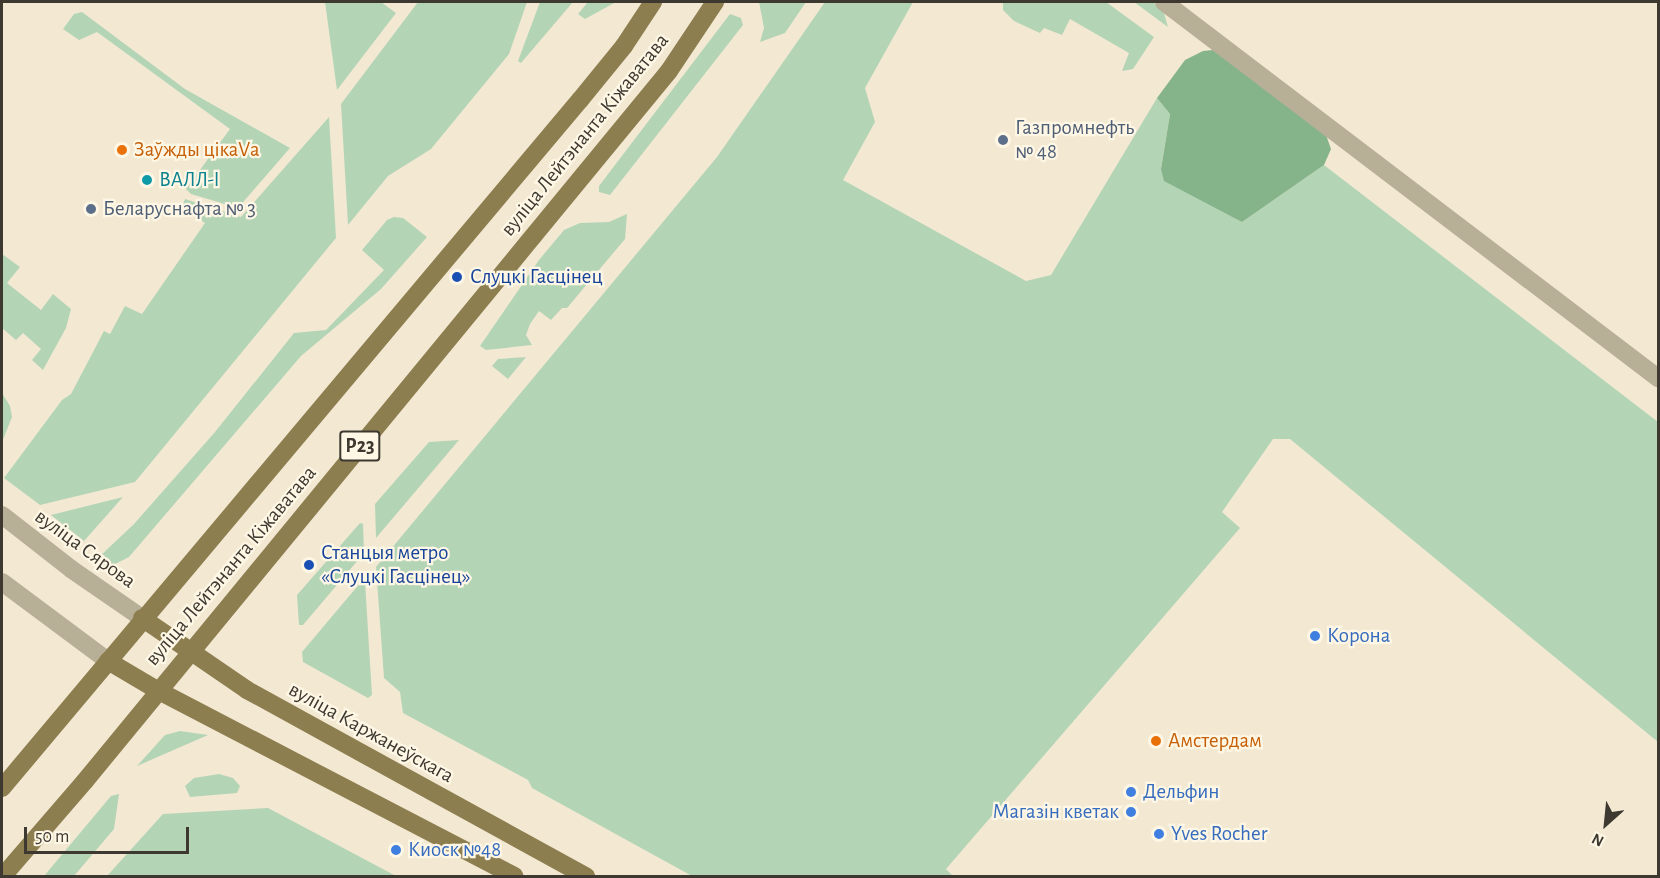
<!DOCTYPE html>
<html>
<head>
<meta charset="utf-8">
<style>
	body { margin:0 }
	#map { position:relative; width:1660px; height:878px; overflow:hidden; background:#f3e9d3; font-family:"Alegreya Sans",sans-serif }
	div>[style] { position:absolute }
	.green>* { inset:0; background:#b4d4b6 }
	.forest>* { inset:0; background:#86b48a }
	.minor>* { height:18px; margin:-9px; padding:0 9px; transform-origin:9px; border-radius:9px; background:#b8af97 }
	.major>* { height:18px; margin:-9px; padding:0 9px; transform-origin:9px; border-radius:9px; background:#8d7e50 }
	.dots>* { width:16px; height:16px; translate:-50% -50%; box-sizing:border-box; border:3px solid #fff7e5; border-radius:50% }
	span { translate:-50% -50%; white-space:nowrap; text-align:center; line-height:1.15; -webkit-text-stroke:4.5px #fff7e5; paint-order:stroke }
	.shield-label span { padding:2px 4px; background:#fff7e5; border:2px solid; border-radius:4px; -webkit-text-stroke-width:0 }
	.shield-label { font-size:20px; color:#3d3931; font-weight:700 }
	.service-label { font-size:21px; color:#4e5e75 }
	.left { translate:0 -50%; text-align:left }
	.street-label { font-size:21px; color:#3d3931 }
	.food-label { font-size:21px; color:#c56008 }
	.culture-label { font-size:21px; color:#0d838f }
	.transit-label { font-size:21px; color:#164399 }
	.shop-label { font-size:21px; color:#366cbe }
	.right { translate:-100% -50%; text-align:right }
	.frame { position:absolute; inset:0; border:3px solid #3d3931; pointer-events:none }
	.north { position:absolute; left:1576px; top:794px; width:60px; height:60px; -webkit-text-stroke:4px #fff7e5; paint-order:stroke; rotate:207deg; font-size:16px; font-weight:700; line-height:24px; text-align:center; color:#3d3931 }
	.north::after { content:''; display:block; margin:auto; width:21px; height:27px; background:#3d3931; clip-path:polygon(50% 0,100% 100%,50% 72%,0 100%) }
	.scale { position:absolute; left:24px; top:827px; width:165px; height:27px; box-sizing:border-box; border:3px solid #3d3931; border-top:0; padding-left:8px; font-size:18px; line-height:21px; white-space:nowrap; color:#3d3931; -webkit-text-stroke:4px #fff7e5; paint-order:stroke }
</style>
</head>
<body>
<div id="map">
	<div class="green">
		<i style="clip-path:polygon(325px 2px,381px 2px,396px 13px,337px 90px)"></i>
		<i style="clip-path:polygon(418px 2px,527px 2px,509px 54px,431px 149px,388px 176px,348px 225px,341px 104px)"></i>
		<i style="clip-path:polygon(540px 2px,573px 2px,521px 63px,518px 61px)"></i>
		<i style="clip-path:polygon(588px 2px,616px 2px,585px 19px,578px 14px)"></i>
		<i style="clip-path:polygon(759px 2px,806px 2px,785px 33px,760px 42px,764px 28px)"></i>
		<i style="clip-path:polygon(825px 2px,913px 2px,865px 88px,875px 122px,843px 180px,1026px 281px,1051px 275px,1157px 98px,1170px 114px,1161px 168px,1242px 222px,1324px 165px,1658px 422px,1658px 742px,1290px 439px,1273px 439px,1222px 512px,1240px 528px,946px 869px,953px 876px,692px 876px,532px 788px,528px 780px,403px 713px,400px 692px,384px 678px,376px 567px,717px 157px)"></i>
		<i style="clip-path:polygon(1003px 2px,1106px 2px,1154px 37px,1133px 69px,1122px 71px,1129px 53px,1070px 19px,1062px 35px,1044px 28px,1040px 33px,1014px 21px,1003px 10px)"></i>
		<i style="clip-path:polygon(1134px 2px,1153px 2px,1164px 13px,1168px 27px)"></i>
		<i style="clip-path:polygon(82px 12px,185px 89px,290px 148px,238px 208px,191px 194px,186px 189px,230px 129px,97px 32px,79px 40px,63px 29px,74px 14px)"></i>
		<i style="clip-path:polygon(730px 14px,741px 18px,743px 25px,610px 195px,599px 192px,599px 186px)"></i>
		<i style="clip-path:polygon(329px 117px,336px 238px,135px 482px,40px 505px,4px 478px,62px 400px,71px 394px,104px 331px,110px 334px,125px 306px,142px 314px,205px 223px,184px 209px,183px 204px,185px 199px,241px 217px)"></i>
		<i style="clip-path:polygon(627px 214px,625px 239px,567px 308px,562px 308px,551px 320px,539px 311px,530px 324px,526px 335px,532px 345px,486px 350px,480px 346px,539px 260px,564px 230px,580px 223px,609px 222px)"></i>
		<i style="clip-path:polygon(394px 217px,403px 218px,427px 237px,381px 289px,301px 356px,129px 557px,109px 567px,99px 567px,99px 557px,134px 524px,215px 432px,294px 333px,326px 330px,384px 270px,362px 250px,387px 220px)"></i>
		<i style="clip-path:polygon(2px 254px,20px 267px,7px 283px,41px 310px,53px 294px,71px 309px,66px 328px,43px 370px,32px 360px,41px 349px,23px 333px,16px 340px,2px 328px)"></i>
		<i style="clip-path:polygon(526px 357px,508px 379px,492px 366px,498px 359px)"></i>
		<i style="clip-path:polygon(2px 393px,10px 406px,12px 417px,2px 442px)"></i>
		<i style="clip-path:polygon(459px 440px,376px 538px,375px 504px,429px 442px)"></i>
		<i style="clip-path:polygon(123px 497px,84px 541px,51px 515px)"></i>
		<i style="clip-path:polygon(360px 523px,363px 524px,364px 553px,303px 625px,299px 625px,297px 595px)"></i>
		<i style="clip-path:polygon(361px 582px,365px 582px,372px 695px,368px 698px,303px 662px,302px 652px)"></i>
		<i style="clip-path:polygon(180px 731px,208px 735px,137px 766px,165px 735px)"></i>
		<i style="clip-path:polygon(219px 774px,233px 778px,240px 786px,237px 793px,190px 797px,185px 786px,194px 778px)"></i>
		<i style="clip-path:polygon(119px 794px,114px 829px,74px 876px,44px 876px,111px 796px)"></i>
		<i style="clip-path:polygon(268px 808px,396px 876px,107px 876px,163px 814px)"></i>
	</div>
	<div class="forest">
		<i style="clip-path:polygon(1213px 50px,1325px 132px,1331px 149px,1324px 165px,1242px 222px,1164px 181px,1161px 169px,1170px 114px,1157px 98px,1185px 60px,1203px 51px)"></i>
	</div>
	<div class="minor">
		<i style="left:1164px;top:2px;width:621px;rotate:37.28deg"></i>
		<i style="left:2px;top:515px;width:88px;rotate:38deg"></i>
		<i style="left:71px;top:569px;width:86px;rotate:34.6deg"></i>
		<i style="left:2px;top:582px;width:132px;rotate:36.7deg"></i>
	</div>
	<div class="major">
		<i style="left:142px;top:618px;width:127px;rotate:34.4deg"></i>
		<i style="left:247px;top:690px;width:387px;rotate:28.8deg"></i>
		<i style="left:108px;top:661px;width:57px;rotate:30.6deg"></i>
		<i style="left:157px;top:690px;width:403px;rotate:27.5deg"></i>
		<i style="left:2px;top:788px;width:899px;rotate:-49.97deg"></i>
		<i style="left:580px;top:100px;width:70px;rotate:-50.8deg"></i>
		<i style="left:624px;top:46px;width:53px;rotate:-56.6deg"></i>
		<i style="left:3px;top:876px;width:125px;rotate:-49.2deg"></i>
		<i style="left:85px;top:781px;width:919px;rotate:-50.56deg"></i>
		<i style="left:669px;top:71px;width:83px;rotate:-56.3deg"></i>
	</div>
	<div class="dots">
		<i style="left:1003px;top:140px;background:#5c6f8a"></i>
		<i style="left:122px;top:150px;background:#e8710a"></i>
		<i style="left:147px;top:180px;background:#0f9aa8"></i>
		<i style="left:91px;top:209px;background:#5c6f8a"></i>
		<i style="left:457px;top:277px;background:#1a4fb4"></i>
		<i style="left:309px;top:565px;background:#1a4fb4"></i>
		<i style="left:1315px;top:636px;background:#3f7fe0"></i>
		<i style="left:1156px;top:741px;background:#e8710a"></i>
		<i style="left:1131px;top:792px;background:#3f7fe0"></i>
		<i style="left:1131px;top:812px;background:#3f7fe0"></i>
		<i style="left:1159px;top:834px;background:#3f7fe0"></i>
		<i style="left:396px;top:850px;background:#3f7fe0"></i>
	</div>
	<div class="shield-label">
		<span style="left:360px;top:446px">Р23</span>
	</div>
	<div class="service-label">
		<span class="left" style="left:1015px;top:140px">Газпромнефть<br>№ 48</span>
		<span class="left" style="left:103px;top:209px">Беларуснафта № 3</span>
	</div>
	<div class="street-label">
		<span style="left:585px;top:135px;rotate:-51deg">вуліца Лейтэнанта Кіжаватава</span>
		<span style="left:85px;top:549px;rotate:36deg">вуліца Сярова</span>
		<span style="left:231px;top:566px;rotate:-50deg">вуліца Лейтэнанта Кіжаватава</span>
		<span style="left:371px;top:733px;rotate:29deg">вуліца Каржанеўскага</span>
	</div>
	<div class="food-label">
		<span class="left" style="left:134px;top:150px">Заўжды цікаVа</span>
		<span class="left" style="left:1168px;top:741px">Амстердам</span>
	</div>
	<div class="culture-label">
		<span class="left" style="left:159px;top:180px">ВАЛЛ-І</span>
	</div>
	<div class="transit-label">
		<span class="left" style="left:470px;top:277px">Слуцкі Гасцінец</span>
		<span class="left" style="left:321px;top:565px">Станцыя метро<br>«Слуцкі Гасцінец»</span>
	</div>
	<div class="shop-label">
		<span class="left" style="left:1327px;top:636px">Корона</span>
		<span class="left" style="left:1143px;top:792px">Дельфин</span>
		<span class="right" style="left:1119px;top:812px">Магазін кветак</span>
		<span class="left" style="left:1171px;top:834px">Yves Rocher</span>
		<span class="left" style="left:408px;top:850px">Киоск №48</span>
	</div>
	<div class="frame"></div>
	<div class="north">N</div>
	<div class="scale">50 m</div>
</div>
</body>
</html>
